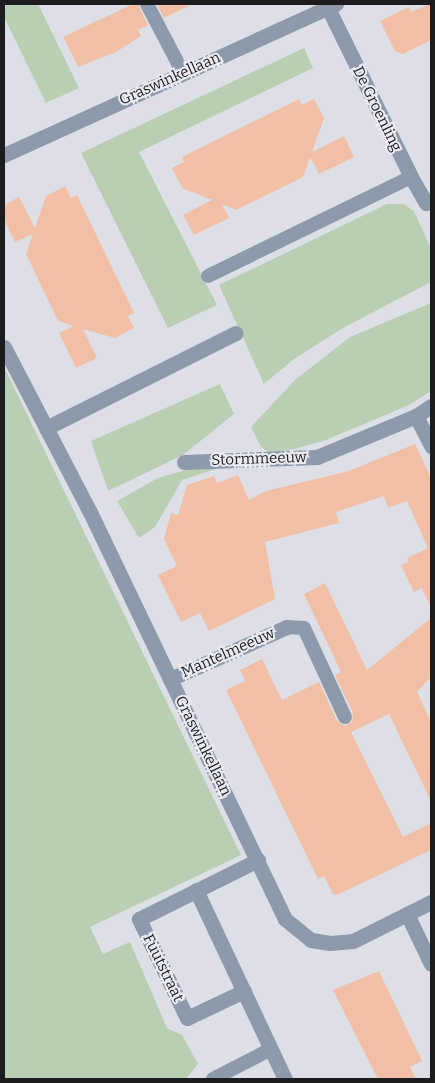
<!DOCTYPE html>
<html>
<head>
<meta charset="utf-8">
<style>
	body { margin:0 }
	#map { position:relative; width:435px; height:1083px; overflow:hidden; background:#dedfe6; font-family:Bitter,serif }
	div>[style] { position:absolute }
	.green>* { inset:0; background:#b8cfb4 }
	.building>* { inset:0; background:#f1bfa5 }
	.lane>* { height:14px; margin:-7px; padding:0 7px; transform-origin:7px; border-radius:7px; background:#8c9aac }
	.street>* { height:15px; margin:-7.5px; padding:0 7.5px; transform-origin:7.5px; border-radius:7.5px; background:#8c9aac }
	span { translate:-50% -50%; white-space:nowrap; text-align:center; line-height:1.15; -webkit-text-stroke:4px #ebecf3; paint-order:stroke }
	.street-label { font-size:15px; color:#1c1c1e }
	.frame { position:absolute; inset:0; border:5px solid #1c1c1e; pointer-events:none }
</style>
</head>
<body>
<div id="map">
	<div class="green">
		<i style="clip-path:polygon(4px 4px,38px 4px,79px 88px,46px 103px,4px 17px)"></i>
		<i style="clip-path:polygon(304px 48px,313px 68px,139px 152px,217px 305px,168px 328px,81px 153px)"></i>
		<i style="clip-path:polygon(387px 204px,404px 204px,414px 211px,431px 249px,431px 282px,343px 328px,294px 359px,264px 384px,219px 285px)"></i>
		<i style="clip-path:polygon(431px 303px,431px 391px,409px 405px,326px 440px,273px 455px,261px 447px,251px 427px,295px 380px,350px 337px)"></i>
		<i style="clip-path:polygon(4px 367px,241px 855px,90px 927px,103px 954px,130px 942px,167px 1028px,182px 1035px,198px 1064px,186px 1079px,4px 1079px)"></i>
		<i style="clip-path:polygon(220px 384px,234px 414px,183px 455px,108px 491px,91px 441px)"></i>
		<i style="clip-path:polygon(222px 467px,182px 480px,155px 527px,139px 538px,117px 501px,158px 478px,186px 470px)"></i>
	</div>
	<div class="building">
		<i style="clip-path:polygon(133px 4px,138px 4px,148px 25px,138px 30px,141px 36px,116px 52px,78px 67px,63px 37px)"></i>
		<i style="clip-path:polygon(157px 4px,193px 4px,164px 18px)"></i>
		<i style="clip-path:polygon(431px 4px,431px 40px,403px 54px,395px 51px,380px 21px,409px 7px,411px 12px)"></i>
		<i style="clip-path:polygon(299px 99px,302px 105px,314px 99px,324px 118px,312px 152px,344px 136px,354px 157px,319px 174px,310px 157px,303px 177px,236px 210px,222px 204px,229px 218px,194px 235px,183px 215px,212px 200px,182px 188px,172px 168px,184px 162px,182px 157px)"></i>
		<i style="clip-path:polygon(65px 186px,71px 198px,77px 195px,134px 313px,128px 316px,134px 328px,115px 338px,83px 329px,97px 358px,76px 368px,59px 333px,74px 326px,58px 321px,26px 254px,33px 234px,15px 242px,4px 219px,4px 205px,19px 197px,35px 228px,46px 196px)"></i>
		<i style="clip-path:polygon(415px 444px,431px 478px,431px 608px,422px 588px,414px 592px,401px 565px,409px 562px,407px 558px,428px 548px,407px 501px,388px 508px,384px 496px,336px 512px,339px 523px,265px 542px,275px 599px,209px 631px,200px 613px,181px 622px,158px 575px,177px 566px,164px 539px,171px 513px,178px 515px,187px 485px,214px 476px,217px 483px,238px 475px,249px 500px,266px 491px,349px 471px)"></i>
		<i style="clip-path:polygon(325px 583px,367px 670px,431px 618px,431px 677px,417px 692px,431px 722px,431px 801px,389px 714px,351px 732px,403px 837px,431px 823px,431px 850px,337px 895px,333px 894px,324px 876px,318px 879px,226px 690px,245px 681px,240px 670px,262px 659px,282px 700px,319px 682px,337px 721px,345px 726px,352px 722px,353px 713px,335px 675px,341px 672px,304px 594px)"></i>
		<i style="clip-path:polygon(379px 971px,422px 1061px,410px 1067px,416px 1079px,378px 1079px,333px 990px)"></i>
	</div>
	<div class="lane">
		<i style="left:147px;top:4px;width:78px;rotate:62.4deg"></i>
		<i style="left:208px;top:276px;width:226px;rotate:-26deg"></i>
		<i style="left:287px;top:627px;width:17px;rotate:3deg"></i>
		<i style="left:304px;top:628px;width:98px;rotate:65.3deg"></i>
		<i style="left:213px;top:1079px;width:65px;rotate:-27.3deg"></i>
	</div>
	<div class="street">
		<i style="left:328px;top:8px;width:188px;rotate:63.8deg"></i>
		<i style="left:411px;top:177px;width:30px;rotate:60deg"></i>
		<i style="left:426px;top:203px;width:5px;rotate:-22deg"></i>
		<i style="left:4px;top:155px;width:365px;rotate:-24.5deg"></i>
		<i style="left:4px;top:347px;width:186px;rotate:62.5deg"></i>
		<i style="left:90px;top:512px;width:451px;rotate:64.4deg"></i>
		<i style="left:285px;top:919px;width:33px;rotate:39deg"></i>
		<i style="left:311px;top:940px;width:19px;rotate:9deg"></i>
		<i style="left:330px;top:943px;width:23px;rotate:-5deg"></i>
		<i style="left:353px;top:941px;width:87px;rotate:-26.6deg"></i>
		<i style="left:416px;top:416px;width:34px;rotate:63deg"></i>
		<i style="left:46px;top:428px;width:212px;rotate:-26.6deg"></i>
		<i style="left:184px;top:462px;width:133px;rotate:-2.2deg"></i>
		<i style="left:317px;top:457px;width:107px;rotate:-22.5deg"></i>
		<i style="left:416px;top:416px;width:18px;rotate:-34deg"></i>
		<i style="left:170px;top:679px;width:128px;rotate:-24deg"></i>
		<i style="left:196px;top:890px;width:209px;rotate:64.8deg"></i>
		<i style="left:407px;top:914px;width:55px;rotate:64.4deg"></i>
		<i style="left:244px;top:991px;width:63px;rotate:154.7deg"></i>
		<i style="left:187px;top:1018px;width:110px;rotate:-115.9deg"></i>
		<i style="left:139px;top:919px;width:133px;rotate:-26.4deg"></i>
	</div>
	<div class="street-label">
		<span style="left:170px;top:79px;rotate:-24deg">Graswinkellaan</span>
		<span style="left:377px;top:109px;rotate:64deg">De Groenling</span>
		<span style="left:259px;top:459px;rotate:-2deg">Stormmeeuw</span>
		<span style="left:228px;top:653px;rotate:-24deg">Mantelmeeuw</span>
		<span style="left:203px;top:746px;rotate:64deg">Graswinkellaan</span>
		<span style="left:163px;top:968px;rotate:64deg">Fuutstraat</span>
	</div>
	<div class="frame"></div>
</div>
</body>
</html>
